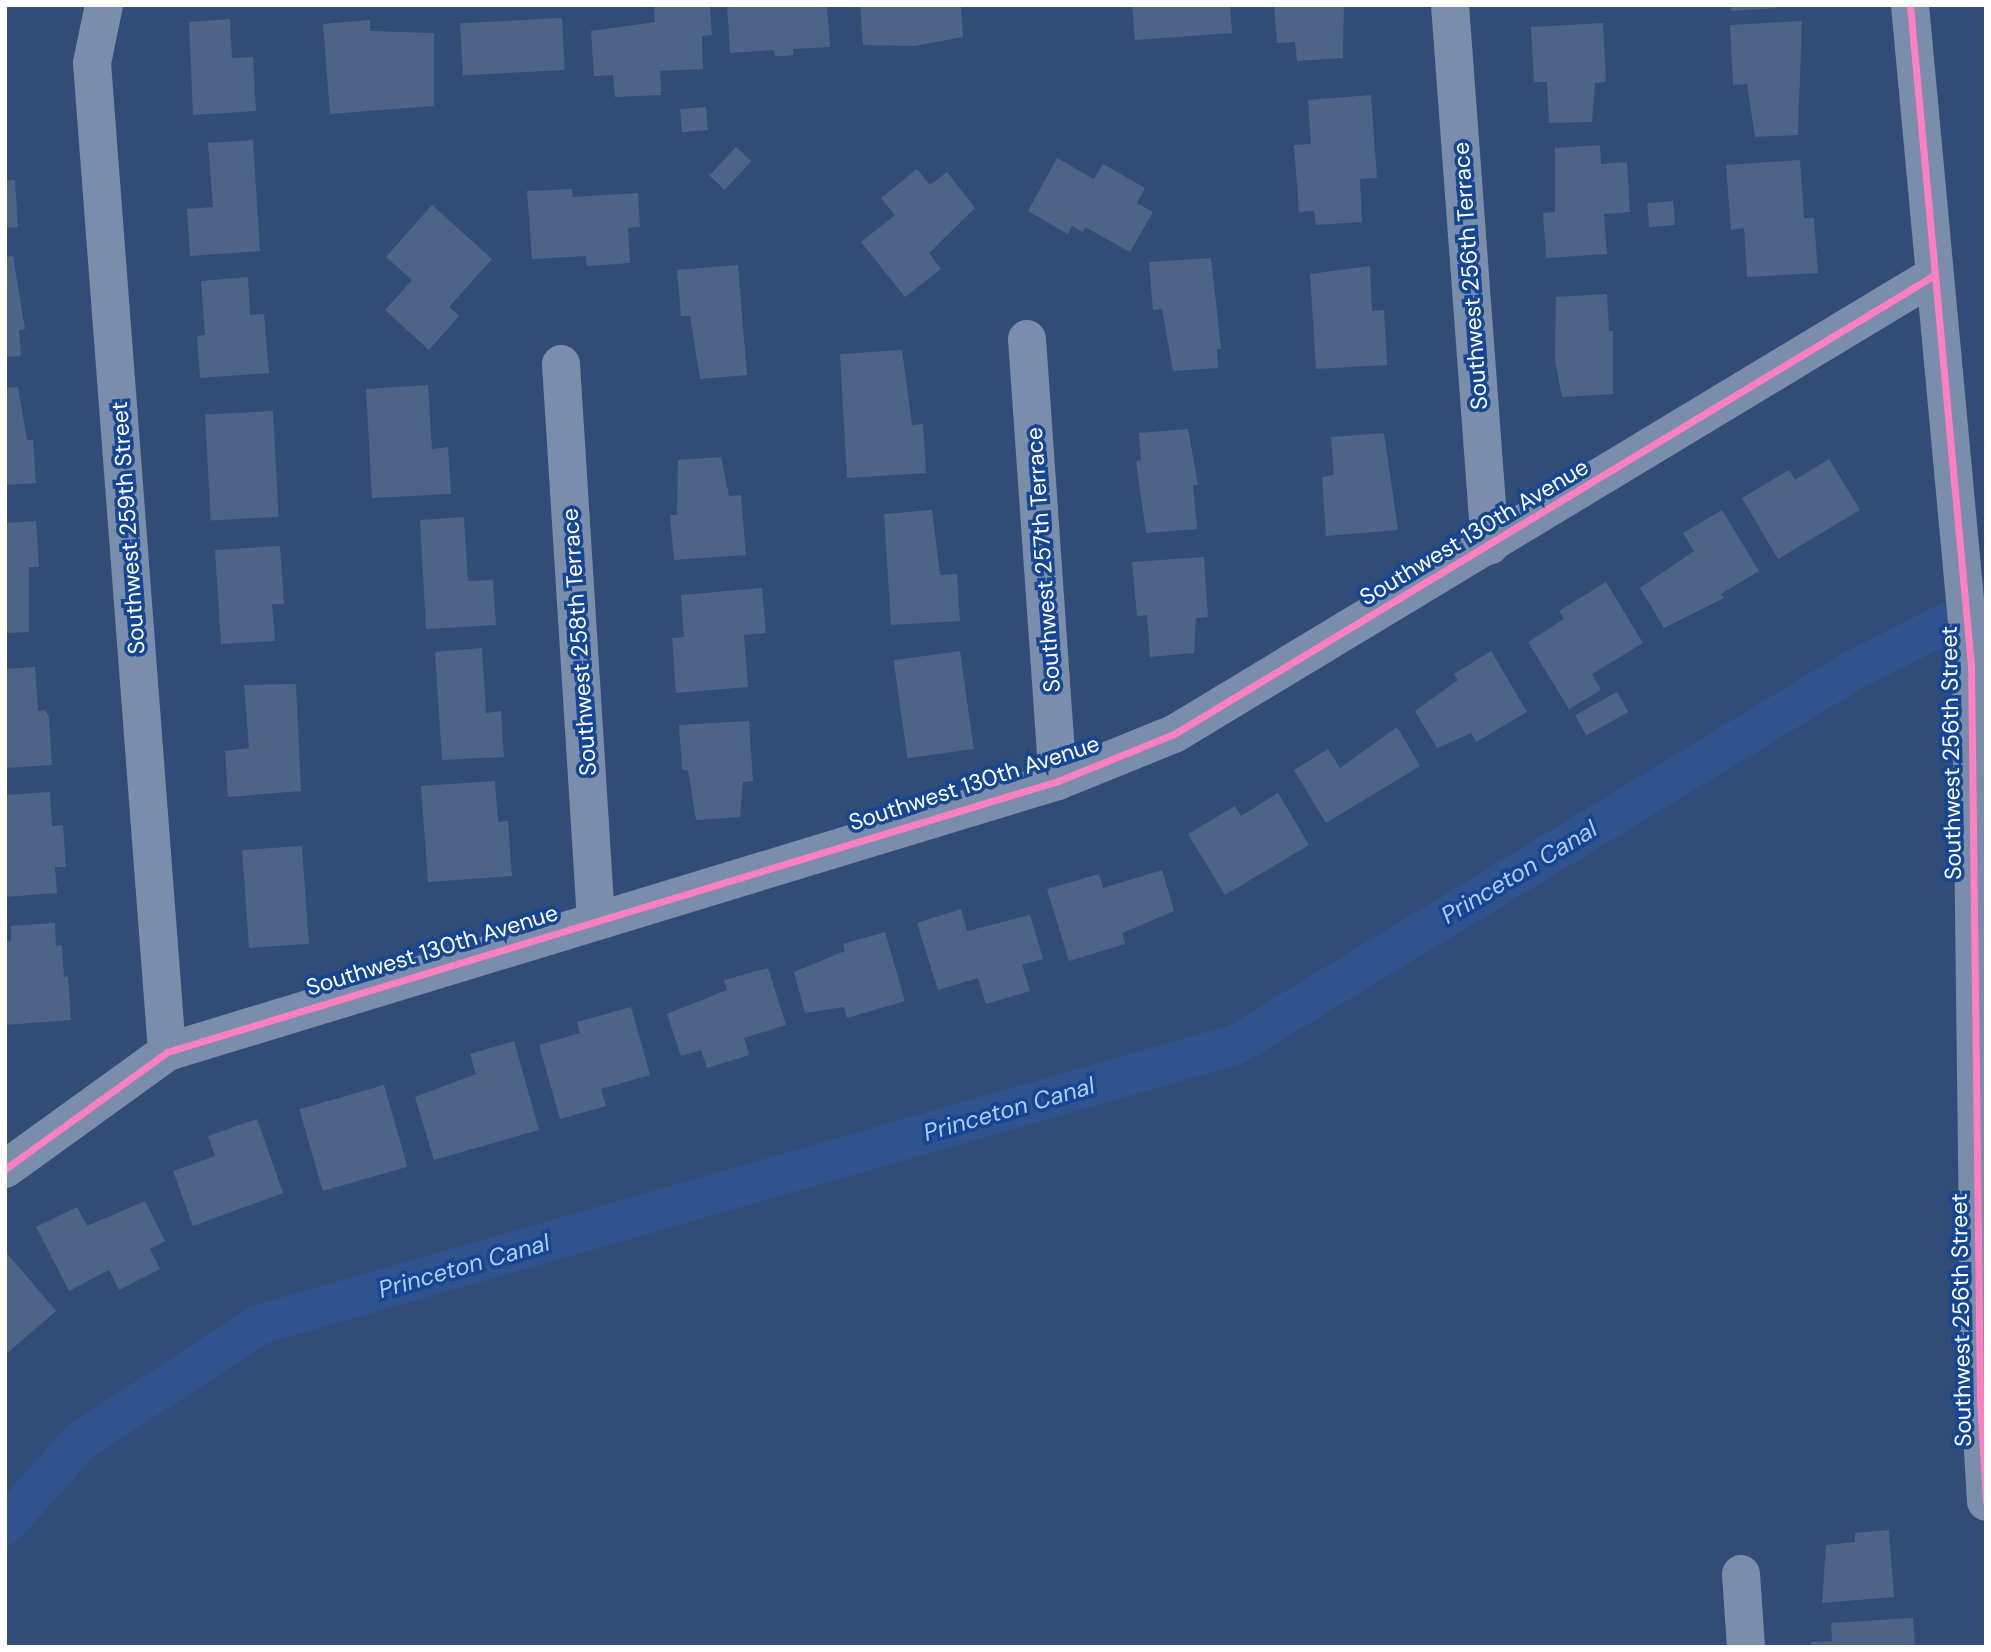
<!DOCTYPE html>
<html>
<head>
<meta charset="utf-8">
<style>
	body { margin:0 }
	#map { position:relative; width:1991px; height:1652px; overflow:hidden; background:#314c77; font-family:"DM Sans",sans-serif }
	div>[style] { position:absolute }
	.canal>* { height:40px; margin:-20px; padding:0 20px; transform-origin:20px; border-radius:20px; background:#31538d }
	.building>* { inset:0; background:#4e6486; transform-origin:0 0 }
	.minor>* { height:38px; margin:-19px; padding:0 19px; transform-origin:19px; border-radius:19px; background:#7a8daa }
	.cycleway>* { height:7px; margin:-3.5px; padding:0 3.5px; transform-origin:3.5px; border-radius:3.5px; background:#ff80c0 }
	span { translate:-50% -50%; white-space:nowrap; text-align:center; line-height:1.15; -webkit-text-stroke:7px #144694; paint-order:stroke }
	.street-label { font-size:23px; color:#fff }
	.water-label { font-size:24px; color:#b0cdf8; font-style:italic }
	.frame { position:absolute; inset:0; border:7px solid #fff; pointer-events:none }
</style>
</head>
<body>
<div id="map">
	<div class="canal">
		<i style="left:5px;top:1525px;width:112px;rotate:-47.9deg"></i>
		<i style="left:80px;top:1442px;width:213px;rotate:-33.3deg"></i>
		<i style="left:258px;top:1325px;width:1019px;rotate:-16.01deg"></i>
		<i style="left:1237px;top:1044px;width:717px;rotate:-31.25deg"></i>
		<i style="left:1850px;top:672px;width:153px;rotate:-26.9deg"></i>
	</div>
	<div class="building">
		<i style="clip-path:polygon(654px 5px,710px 5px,712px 35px,702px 36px,703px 69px,660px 71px,661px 95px,615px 97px,613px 75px,594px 76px,591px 31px,655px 22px)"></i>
		<i style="clip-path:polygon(727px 5px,827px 5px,830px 47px,793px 49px,793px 55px,784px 56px,775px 56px,774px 50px,730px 53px)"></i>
		<i style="clip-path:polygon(860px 5px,961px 5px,963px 37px,915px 46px,863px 45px)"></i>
		<i style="clip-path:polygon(1132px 5px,1230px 5px,1232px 33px,1135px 40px)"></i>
		<i style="clip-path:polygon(1274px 5px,1344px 5px,1343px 58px,1297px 61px,1295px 42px,1277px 43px)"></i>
		<i style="clip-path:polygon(1731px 5px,1777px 5px,1777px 8px,1731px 11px)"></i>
		<i style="left:562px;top:18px;width:52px;height:102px;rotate:87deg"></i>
		<i style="clip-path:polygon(230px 19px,232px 58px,253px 57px,256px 111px,193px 115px,189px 22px)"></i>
		<i style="clip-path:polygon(370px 20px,370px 31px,434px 33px,434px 106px,330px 114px,323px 24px)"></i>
		<i style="clip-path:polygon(1802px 21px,1798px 135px,1755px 137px,1747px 84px,1733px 85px,1730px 25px)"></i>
		<i style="clip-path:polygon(1603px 23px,1606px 82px,1595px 83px,1592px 122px,1549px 123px,1547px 82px,1534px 82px,1531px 27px)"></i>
		<i style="clip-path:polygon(1371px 95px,1377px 178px,1360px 179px,1362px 222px,1316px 225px,1314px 211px,1299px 212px,1294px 145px,1311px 144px,1308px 100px)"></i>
		<i style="left:706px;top:107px;width:23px;height:26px;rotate:85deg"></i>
		<i style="clip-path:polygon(253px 140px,260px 251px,190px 256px,187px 209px,213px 207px,208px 143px)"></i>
		<i style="clip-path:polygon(1600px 145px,1601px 164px,1627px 162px,1630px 212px,1604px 214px,1607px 254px,1546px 258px,1543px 213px,1555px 212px,1555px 148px)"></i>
		<i style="left:736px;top:147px;width:21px;height:39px;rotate:43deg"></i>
		<i style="clip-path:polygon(1057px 158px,1094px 179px,1103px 164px,1145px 188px,1137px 203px,1153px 212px,1130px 252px,1085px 227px,1083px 232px,1072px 226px,1068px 234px,1028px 211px)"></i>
		<i style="clip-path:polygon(1800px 160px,1804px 218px,1814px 218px,1818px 273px,1747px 277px,1744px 228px,1731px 230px,1726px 165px)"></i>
		<i style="clip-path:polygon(917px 169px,930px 185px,947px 172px,975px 208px,929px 253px,941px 269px,905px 297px,861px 242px,895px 215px,881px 198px)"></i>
		<i style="clip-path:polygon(15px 180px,18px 227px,5px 228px,5px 181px)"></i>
		<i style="clip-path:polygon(572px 189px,573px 197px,638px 193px,640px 227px,628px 228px,630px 263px,587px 266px,586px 256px,532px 259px,527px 191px)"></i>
		<i style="left:1673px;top:201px;width:24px;height:26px;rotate:85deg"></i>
		<i style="clip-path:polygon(432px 205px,492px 259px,449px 307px,459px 316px,429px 350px,385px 310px,412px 280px,386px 257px)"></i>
		<i style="clip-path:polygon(13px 256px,25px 329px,19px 330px,21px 356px,5px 357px,5px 257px)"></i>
		<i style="clip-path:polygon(1211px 258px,1221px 349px,1217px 349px,1218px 368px,1173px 371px,1162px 309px,1153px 310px,1149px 262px)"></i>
		<i style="clip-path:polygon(738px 265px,747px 375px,700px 379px,690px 316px,681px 316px,677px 270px)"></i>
		<i style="clip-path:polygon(1370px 266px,1372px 311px,1384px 310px,1387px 365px,1316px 369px,1310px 274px)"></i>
		<i style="clip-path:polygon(248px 277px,250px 315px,264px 314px,269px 373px,200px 378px,197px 336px,205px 335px,201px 281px)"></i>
		<i style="clip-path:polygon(1607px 294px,1609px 331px,1613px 331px,1613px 394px,1562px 397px,1555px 360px,1556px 297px)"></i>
		<i style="clip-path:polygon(902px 350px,912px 425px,923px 424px,926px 473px,847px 478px,840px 354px)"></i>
		<i style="clip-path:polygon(428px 385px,432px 449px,448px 447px,451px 494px,372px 498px,366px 389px)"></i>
		<i style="clip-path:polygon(18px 387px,27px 440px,33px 440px,36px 483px,5px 485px,5px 388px)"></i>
		<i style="left:273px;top:411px;width:106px;height:68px;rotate:87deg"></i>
		<i style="clip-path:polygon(1188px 429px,1198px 485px,1193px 485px,1197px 529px,1146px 533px,1136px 461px,1141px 460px,1139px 433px)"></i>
		<i style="clip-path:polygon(1384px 433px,1398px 530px,1326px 536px,1322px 477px,1334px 475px,1331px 437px)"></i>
		<i style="clip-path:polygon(721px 457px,729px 496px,741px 495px,746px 555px,674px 560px,670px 515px,677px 515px,678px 460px)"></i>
		<i style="clip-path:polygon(1829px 459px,1860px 510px,1778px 559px,1742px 498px,1789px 470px,1795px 480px)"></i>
		<i style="clip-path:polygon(932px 510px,940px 575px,957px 574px,960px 621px,891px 625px,884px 514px)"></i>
		<i style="clip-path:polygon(1722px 510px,1759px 571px,1721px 594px,1724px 598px,1664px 628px,1640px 588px,1694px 551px,1683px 533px)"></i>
		<i style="clip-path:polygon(464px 517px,468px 581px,493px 580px,496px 625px,426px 629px,420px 520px)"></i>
		<i style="clip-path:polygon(36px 521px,39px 567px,29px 567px,29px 632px,5px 633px,5px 523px)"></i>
		<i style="clip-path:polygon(280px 546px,284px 604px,272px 604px,275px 641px,221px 644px,215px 550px)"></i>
		<i style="clip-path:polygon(1204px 557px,1208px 617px,1196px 618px,1194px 653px,1150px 657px,1147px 615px,1137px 616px,1132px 562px)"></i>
		<i style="clip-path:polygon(1606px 582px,1643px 643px,1592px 674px,1601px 690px,1569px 709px,1528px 642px,1564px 619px,1559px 611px)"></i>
		<i style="clip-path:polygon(762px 588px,766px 633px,744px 635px,748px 687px,676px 693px,672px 638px,684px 637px,681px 595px)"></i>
		<i style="clip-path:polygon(482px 648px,486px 713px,501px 711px,504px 757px,442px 760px,435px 652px)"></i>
		<i style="left:960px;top:651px;width:99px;height:67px;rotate:82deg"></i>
		<i style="clip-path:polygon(1491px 651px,1527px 712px,1476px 742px,1471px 733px,1437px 748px,1415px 711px,1458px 680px,1454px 674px)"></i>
		<i style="clip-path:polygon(35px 667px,38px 711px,45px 710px,49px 717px,52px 765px,5px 768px,5px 669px)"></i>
		<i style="clip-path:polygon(296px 684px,301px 791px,228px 797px,225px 751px,249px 748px,244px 685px)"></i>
		<i style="left:1617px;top:692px;width:23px;height:48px;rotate:61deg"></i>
		<i style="clip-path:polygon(749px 721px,753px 781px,743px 782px,740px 817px,696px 820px,688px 770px,682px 770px,679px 725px)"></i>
		<i style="clip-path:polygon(1397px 727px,1420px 766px,1326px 823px,1294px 770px,1328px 749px,1340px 768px)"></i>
		<i style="clip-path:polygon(495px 781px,498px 822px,508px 821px,512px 876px,428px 882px,421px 786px)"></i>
		<i style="clip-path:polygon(50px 792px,52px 826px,63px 825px,66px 867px,55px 867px,57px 893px,5px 897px,5px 795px)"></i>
		<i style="clip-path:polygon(1278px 793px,1309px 845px,1225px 895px,1188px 834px,1235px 806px,1241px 816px)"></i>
		<i style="left:302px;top:846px;width:98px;height:60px;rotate:86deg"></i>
		<i style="clip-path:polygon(1162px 870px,1174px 911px,1122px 933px,1125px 944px,1069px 961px,1047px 889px,1099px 874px,1103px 888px)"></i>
		<i style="clip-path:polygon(961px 909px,967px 931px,1030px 915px,1043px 959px,1022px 965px,1030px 991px,986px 1004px,978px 978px,938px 990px,917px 923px)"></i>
		<i style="clip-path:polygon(55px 923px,56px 946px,62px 945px,64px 977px,68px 976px,71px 1020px,5px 1025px,5px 942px,11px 941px,11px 926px)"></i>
		<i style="clip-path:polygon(885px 932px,905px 1001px,847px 1018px,844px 1007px,805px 1013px,794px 972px,845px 951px,843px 944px)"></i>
		<i style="clip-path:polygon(768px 968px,786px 1025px,744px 1038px,749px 1055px,707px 1068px,701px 1050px,681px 1056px,667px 1014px,727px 990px,724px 980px)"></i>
		<i style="clip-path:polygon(631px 1007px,650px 1075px,601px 1089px,606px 1106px,560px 1119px,539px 1045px,580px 1033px,577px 1022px)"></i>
		<i style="clip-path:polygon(514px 1041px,539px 1130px,434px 1160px,415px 1097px,476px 1074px,470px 1054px)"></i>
		<i style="left:384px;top:1085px;width:85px;height:88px;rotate:74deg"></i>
		<i style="clip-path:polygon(257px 1119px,283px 1193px,193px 1226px,173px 1171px,215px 1156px,208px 1136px)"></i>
		<i style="clip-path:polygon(145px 1201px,165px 1241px,150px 1249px,160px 1269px,119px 1290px,109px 1270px,69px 1291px,36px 1227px,77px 1207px,87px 1226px)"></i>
		<i style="clip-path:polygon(5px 1251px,56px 1311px,5px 1355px)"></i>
		<i style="clip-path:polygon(1889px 1530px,1894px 1597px,1822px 1603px,1826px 1545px,1855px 1542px,1855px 1533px)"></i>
		<i style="clip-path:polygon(1913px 1618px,1915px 1647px,1811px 1647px,1811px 1642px,1832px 1641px,1831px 1623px)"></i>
	</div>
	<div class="minor">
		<i style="left:104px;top:5px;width:59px;rotate:101.7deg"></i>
		<i style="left:92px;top:63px;width:992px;rotate:85.66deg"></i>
		<i style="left:1450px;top:5px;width:542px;rotate:85.77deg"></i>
		<i style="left:1910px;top:5px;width:663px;rotate:84.72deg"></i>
		<i style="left:1971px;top:665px;width:735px;rotate:89.3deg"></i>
		<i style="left:1980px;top:1400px;width:102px;rotate:86.6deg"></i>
		<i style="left:1027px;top:339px;width:443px;rotate:86deg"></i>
		<i style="left:561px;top:364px;width:557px;rotate:86.4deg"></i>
		<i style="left:5px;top:1169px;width:200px;rotate:-35.8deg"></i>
		<i style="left:167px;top:1052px;width:931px;rotate:-16.92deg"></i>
		<i style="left:1058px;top:781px;width:125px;rotate:-22.1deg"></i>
		<i style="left:1174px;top:734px;width:886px;rotate:-31.11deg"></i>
		<i style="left:1741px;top:1574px;width:73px;rotate:86.1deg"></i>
	</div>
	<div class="cycleway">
		<i style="left:1910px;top:5px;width:663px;rotate:84.72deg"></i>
		<i style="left:1971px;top:665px;width:735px;rotate:89.3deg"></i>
		<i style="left:1980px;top:1400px;width:102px;rotate:86.6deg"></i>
		<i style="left:5px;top:1169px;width:200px;rotate:-35.8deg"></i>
		<i style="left:167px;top:1052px;width:931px;rotate:-16.92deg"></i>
		<i style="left:1058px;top:781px;width:125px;rotate:-22.1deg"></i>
		<i style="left:1174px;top:734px;width:886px;rotate:-31.11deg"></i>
	</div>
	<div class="street-label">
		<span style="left:1470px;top:276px;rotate:-94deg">Southwest 256th Terrace</span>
		<span style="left:128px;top:528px;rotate:-94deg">Southwest 259th Street</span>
		<span style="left:1474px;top:532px;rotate:-31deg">Southwest 130th Avenue</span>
		<span style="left:1043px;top:560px;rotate:-94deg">Southwest 257th Terrace</span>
		<span style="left:579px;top:642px;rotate:-94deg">Southwest 258th Terrace</span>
		<span style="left:1951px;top:753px;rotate:-91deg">Southwest 256th Street</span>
		<span style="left:974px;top:783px;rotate:-18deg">Southwest 130th Avenue</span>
		<span style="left:432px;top:950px;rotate:-17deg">Southwest 130th Avenue</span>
		<span style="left:1961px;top:1320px;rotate:-91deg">Southwest 256th Street</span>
	</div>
	<div class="water-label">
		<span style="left:1519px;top:872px;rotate:-31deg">Princeton Canal</span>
		<span style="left:1009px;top:1109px;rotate:-16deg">Princeton Canal</span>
		<span style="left:464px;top:1266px;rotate:-16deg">Princeton Canal</span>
	</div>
	<div class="frame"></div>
</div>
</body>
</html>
